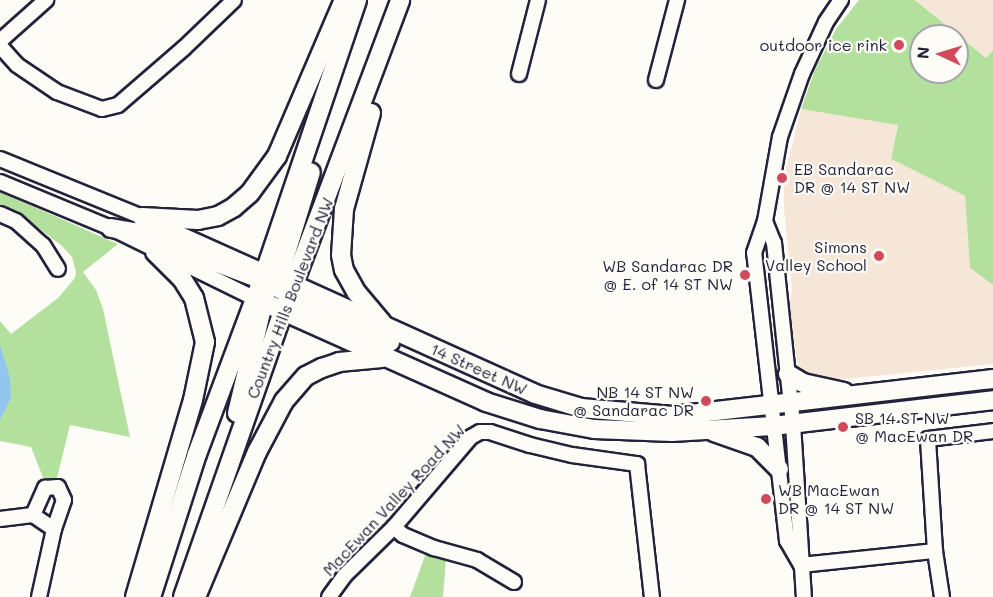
<!DOCTYPE html>
<html>
<head>
<meta charset="utf-8">
<style>
	body { margin:0 }
	#map { position:relative; width:993px; height:597px; overflow:hidden; background:#fdfcf7; font-family:Mali,sans-serif }
	div>[style] { position:absolute }
	.built>* { inset:0; background:#f5e6d8 }
	.green>* { inset:0; background:#b4e09e }
	.water>* { inset:0; background:#92c6ef }
	.roads { filter:drop-shadow(2px 0 #22223b) drop-shadow(-2px 0 #22223b) drop-shadow(0 2px #22223b) drop-shadow(0 -2px #22223b) }
	.minor>* { height:14px; margin:-7px; padding:0 7px; transform-origin:7px; border-radius:7px; background:#fdfcf7 }
	.major>* { height:18px; margin:-9px; padding:0 9px; transform-origin:9px; border-radius:9px; background:#fdfcf7 }
	.dots>* { width:16px; height:16px; translate:-50% -50%; box-sizing:border-box; border:3px solid #fdfcf7; border-radius:50% }
	span { translate:-50% -50%; white-space:nowrap; text-align:center; line-height:1.15; -webkit-text-stroke:4.5px #fdfcf7; paint-order:stroke }
	.poi-label { font-size:16px; color:#22223b }
	.right { translate:-100% -50%; text-align:right }
	.left { translate:0 -50%; text-align:left }
	.street-label { font-size:16px; color:#22223b }
	.north { position:absolute; left:909px; top:24px; width:60px; height:60px; box-sizing:border-box; background:#fdfcf7; border:2px solid #a5a5ac; border-radius:50%; rotate:274deg; font-size:16px; font-weight:700; line-height:24px; text-align:center; color:#22223b }
	.north::after { content:''; display:block; margin:auto; width:21px; height:27px; background:#d1495b; clip-path:polygon(50% 0,100% 100%,50% 72%,0 100%) }
</style>
</head>
<body>
<div id="map">
	<div class="built">
		<i style="clip-path:polygon(915px 0,993px 0,993px 50px,986px 58px)"></i>
		<i style="clip-path:polygon(801px 109px,898px 124px,891px 159px,965px 196px,970px 268px,993px 285px,993px 364px,824px 381px,810px 378px,798px 365px,789px 309px,792px 289px,784px 208px,784px 178px)"></i>
	</div>
	<div class="green">
		<i style="clip-path:polygon(evenodd,859px 0,915px 0,986px 58px,993px 50px,993px 285px,970px 268px,965px 196px,891px 159px,898px 125px,801px 109px,815px 70px,836px 29px,859px 0,921px 36px,957px 36px,957px 72px,921px 72px,921px 36px)"></i>
		<i style="clip-path:polygon(0 192px,118px 244px,83px 272px,96px 290px,103px 309px,130px 437px,70px 425px,57px 478px,44px 480px,31px 447px,0 441px,0 321px,11px 334px,58px 298px,75px 278px,76px 272px,72px 257px,61px 245px,23px 216px,0 206px)"></i>
		<i style="clip-path:polygon(426px 553px,446px 559px,443px 597px,410px 597px)"></i>
	</div>
	<div class="water">
		<i style="clip-path:polygon(0 345px,10px 378px,11px 398px,0 420px)"></i>
	</div>
	<div class="roads">
		<div class="minor">
			<i style="left:0;top:41px;width:62px;rotate:-41.7deg"></i>
			<i style="left:0;top:46px;width:25px;rotate:48deg"></i>
			<i style="left:17px;top:65px;width:48px;rotate:34deg"></i>
			<i style="left:57px;top:92px;width:48px;rotate:20.7deg"></i>
			<i style="left:102px;top:109px;width:16px;rotate:-14deg"></i>
			<i style="left:118px;top:105px;width:87px;rotate:-40.8deg"></i>
			<i style="left:184px;top:48px;width:69px;rotate:-43.8deg"></i>
			<i style="left:519px;top:74px;width:76px;rotate:-75.6deg"></i>
			<i style="left:656px;top:80px;width:83px;rotate:-75.3deg"></i>
			<i style="left:0;top:159px;width:153px;rotate:22.2deg"></i>
			<i style="left:142px;top:217px;width:135px;rotate:24.1deg"></i>
			<i style="left:0;top:182px;width:120px;rotate:22.5deg"></i>
			<i style="left:111px;top:228px;width:159px;rotate:26.1deg"></i>
			<i style="left:0;top:214px;width:17px;rotate:24deg"></i>
			<i style="left:16px;top:221px;width:36px;rotate:42deg"></i>
			<i style="left:43px;top:245px;width:28px;rotate:58deg"></i>
			<i style="left:765px;top:221px;width:24px;rotate:68deg"></i>
			<i style="left:774px;top:243px;width:182px;rotate:84deg"></i>
			<i style="left:793px;top:424px;width:173px;rotate:86.4deg"></i>
			<i style="left:33px;top:515px;width:30px;rotate:-66deg"></i>
			<i style="left:45px;top:488px;width:13px;rotate:-4deg"></i>
			<i style="left:58px;top:487px;width:14px;rotate:65deg"></i>
			<i style="left:64px;top:500px;width:31px;rotate:109deg"></i>
			<i style="left:54px;top:529px;width:70px;rotate:102.4deg"></i>
			<i style="left:0;top:519px;width:33px;rotate:-7deg"></i>
			<i style="left:33px;top:515px;width:25px;rotate:34deg"></i>
			<i style="left:394px;top:527px;width:12px;rotate:42deg"></i>
			<i style="left:403px;top:535px;width:34px;rotate:23deg"></i>
			<i style="left:434px;top:548px;width:45px;rotate:15.6deg"></i>
			<i style="left:477px;top:560px;width:43px;rotate:30.7deg"></i>
			<i style="left:801px;top:565px;width:28px;rotate:-120deg"></i>
			<i style="left:787px;top:541px;width:290px;rotate:-96.5deg"></i>
			<i style="left:754px;top:253px;width:34px;rotate:-71deg"></i>
			<i style="left:765px;top:221px;width:85px;rotate:-79.9deg"></i>
			<i style="left:780px;top:137px;width:67px;rotate:-70.8deg"></i>
			<i style="left:802px;top:74px;width:57px;rotate:-65.2deg"></i>
			<i style="left:826px;top:22px;width:27px;rotate:-56deg"></i>
			<i style="left:801px;top:565px;width:135px;rotate:-6deg"></i>
			<i style="left:329px;top:597px;width:27px;rotate:-54deg"></i>
			<i style="left:345px;top:575px;width:69px;rotate:-44.4deg"></i>
			<i style="left:394px;top:527px;width:118px;rotate:-49.5deg"></i>
			<i style="left:471px;top:437px;width:10px;rotate:-29deg"></i>
			<i style="left:480px;top:432px;width:10px"></i>
			<i style="left:490px;top:432px;width:42px;rotate:18deg"></i>
			<i style="left:530px;top:445px;width:43px;rotate:13.4deg"></i>
			<i style="left:572px;top:455px;width:66px;rotate:7.9deg"></i>
			<i style="left:637px;top:464px;width:134px;rotate:83.6deg"></i>
			<i style="left:942px;top:597px;width:47px;rotate:-98.7deg"></i>
			<i style="left:935px;top:551px;width:112px;rotate:-93.6deg"></i>
			<i style="left:928px;top:439px;width:65px;rotate:-7deg"></i>
		</div>
		<div class="major">
			<i style="left:371px;top:113px;width:100px;rotate:105.7deg"></i>
			<i style="left:344px;top:209px;width:46px;rotate:93.7deg"></i>
			<i style="left:341px;top:255px;width:15px;rotate:79deg"></i>
			<i style="left:344px;top:270px;width:26px;rotate:61deg"></i>
			<i style="left:357px;top:293px;width:39px;rotate:50deg"></i>
			<i style="left:142px;top:217px;width:56px;rotate:3.1deg"></i>
			<i style="left:198px;top:220px;width:20px;rotate:-11deg"></i>
			<i style="left:218px;top:216px;width:18px;rotate:-29deg"></i>
			<i style="left:234px;top:207px;width:21px;rotate:-41deg"></i>
			<i style="left:250px;top:193px;width:46px;rotate:-53.9deg"></i>
			<i style="left:277px;top:156px;width:170px;rotate:-66.8deg"></i>
			<i style="left:111px;top:228px;width:28px;rotate:10deg"></i>
			<i style="left:139px;top:233px;width:143px;rotate:20.8deg"></i>
			<i style="left:265px;top:272px;width:296px;rotate:24.3deg"></i>
			<i style="left:535px;top:394px;width:48px;rotate:16.9deg"></i>
			<i style="left:581px;top:408px;width:92px;rotate:5deg"></i>
			<i style="left:673px;top:416px;width:322px;rotate:-6.6deg"></i>
			<i style="left:281px;top:290px;width:24px;rotate:-88deg"></i>
			<i style="left:282px;top:266px;width:98px;rotate:-72.9deg"></i>
			<i style="left:254px;top:298px;width:254px;rotate:24.1deg"></i>
			<i style="left:486px;top:402px;width:57px;rotate:17.5deg"></i>
			<i style="left:540px;top:419px;width:55px;rotate:10.5deg"></i>
			<i style="left:594px;top:429px;width:78px;rotate:2.2deg"></i>
			<i style="left:672px;top:432px;width:101px;rotate:-3.4deg"></i>
			<i style="left:773px;top:426px;width:222px;rotate:-6.7deg"></i>
			<i style="left:299px;top:306px;width:98px;rotate:21.6deg"></i>
			<i style="left:788px;top:374px;width:17px;rotate:31deg"></i>
			<i style="left:803px;top:383px;width:42px;rotate:12.4deg"></i>
			<i style="left:237px;top:413px;width:125px;rotate:-76.6deg"></i>
			<i style="left:714px;top:432px;width:46px;rotate:19.2deg"></i>
			<i style="left:757px;top:447px;width:31px;rotate:45deg"></i>
			<i style="left:135px;top:597px;width:205px;rotate:-73.6deg"></i>
			<i style="left:193px;top:400px;width:59px;rotate:-78.3deg"></i>
			<i style="left:205px;top:342px;width:45px;rotate:-104deg"></i>
			<i style="left:194px;top:298px;width:22px;rotate:-122deg"></i>
			<i style="left:182px;top:279px;width:38px;rotate:-135deg"></i>
			<i style="left:151px;top:597px;width:150px;rotate:-72.2deg"></i>
			<i style="left:197px;top:454px;width:194px;rotate:-69.5deg"></i>
			<i style="left:265px;top:272px;width:287px;rotate:-71.3deg"></i>
			<i style="left:183px;top:597px;width:302px;rotate:-70.7deg"></i>
			<i style="left:283px;top:312px;width:333px;rotate:-69.4deg"></i>
			<i style="left:196px;top:597px;width:157px;rotate:-67.2deg"></i>
			<i style="left:257px;top:452px;width:58px;rotate:-62.1deg"></i>
			<i style="left:284px;top:401px;width:33px;rotate:-49deg"></i>
			<i style="left:306px;top:376px;width:18px;rotate:-27deg"></i>
			<i style="left:322px;top:368px;width:18px;rotate:-19deg"></i>
			<i style="left:339px;top:362px;width:43px;rotate:-5.3deg"></i>
		</div>
	</div>
	<div class="dots">
		<i style="left:899px;top:45px;background:#d1495b"></i>
		<i style="left:782px;top:178px;background:#d1495b"></i>
		<i style="left:879px;top:256px;background:#d1495b"></i>
		<i style="left:745px;top:275px;background:#d1495b"></i>
		<i style="left:706px;top:401px;background:#d1495b"></i>
		<i style="left:843px;top:427px;background:#d1495b"></i>
		<i style="left:766px;top:499px;background:#d1495b"></i>
	</div>
	<div class="poi-label">
		<span class="right" style="left:887px;top:45px">outdoor ice rink</span>
		<span class="left" style="left:794px;top:178px">EB Sandarac<br>DR @ 14 ST NW</span>
		<span class="right" style="left:867px;top:256px">Simons<br>Valley School</span>
		<span class="right" style="left:733px;top:275px">WB Sandarac DR<br>@ E. of 14 ST NW</span>
		<span class="right" style="left:694px;top:401px">NB 14 ST NW<br>@ Sandarac DR</span>
		<span class="left" style="left:855px;top:427px">SB 14 ST NW<br>@ MacEwan DR</span>
		<span class="left" style="left:778px;top:499px">WB MacEwan<br>DR @ 14 ST NW</span>
	</div>
	<div class="street-label">
		<span style="left:290px;top:298px;rotate:-69deg">Country Hills Boulevard NW</span>
		<span style="left:479px;top:369px;rotate:24deg">14 Street NW</span>
		<span style="left:394px;top:500px;rotate:-47deg">MacEwan Valley Road NW</span>
	</div>
	<div class="north">N</div>
</div>
</body>
</html>
